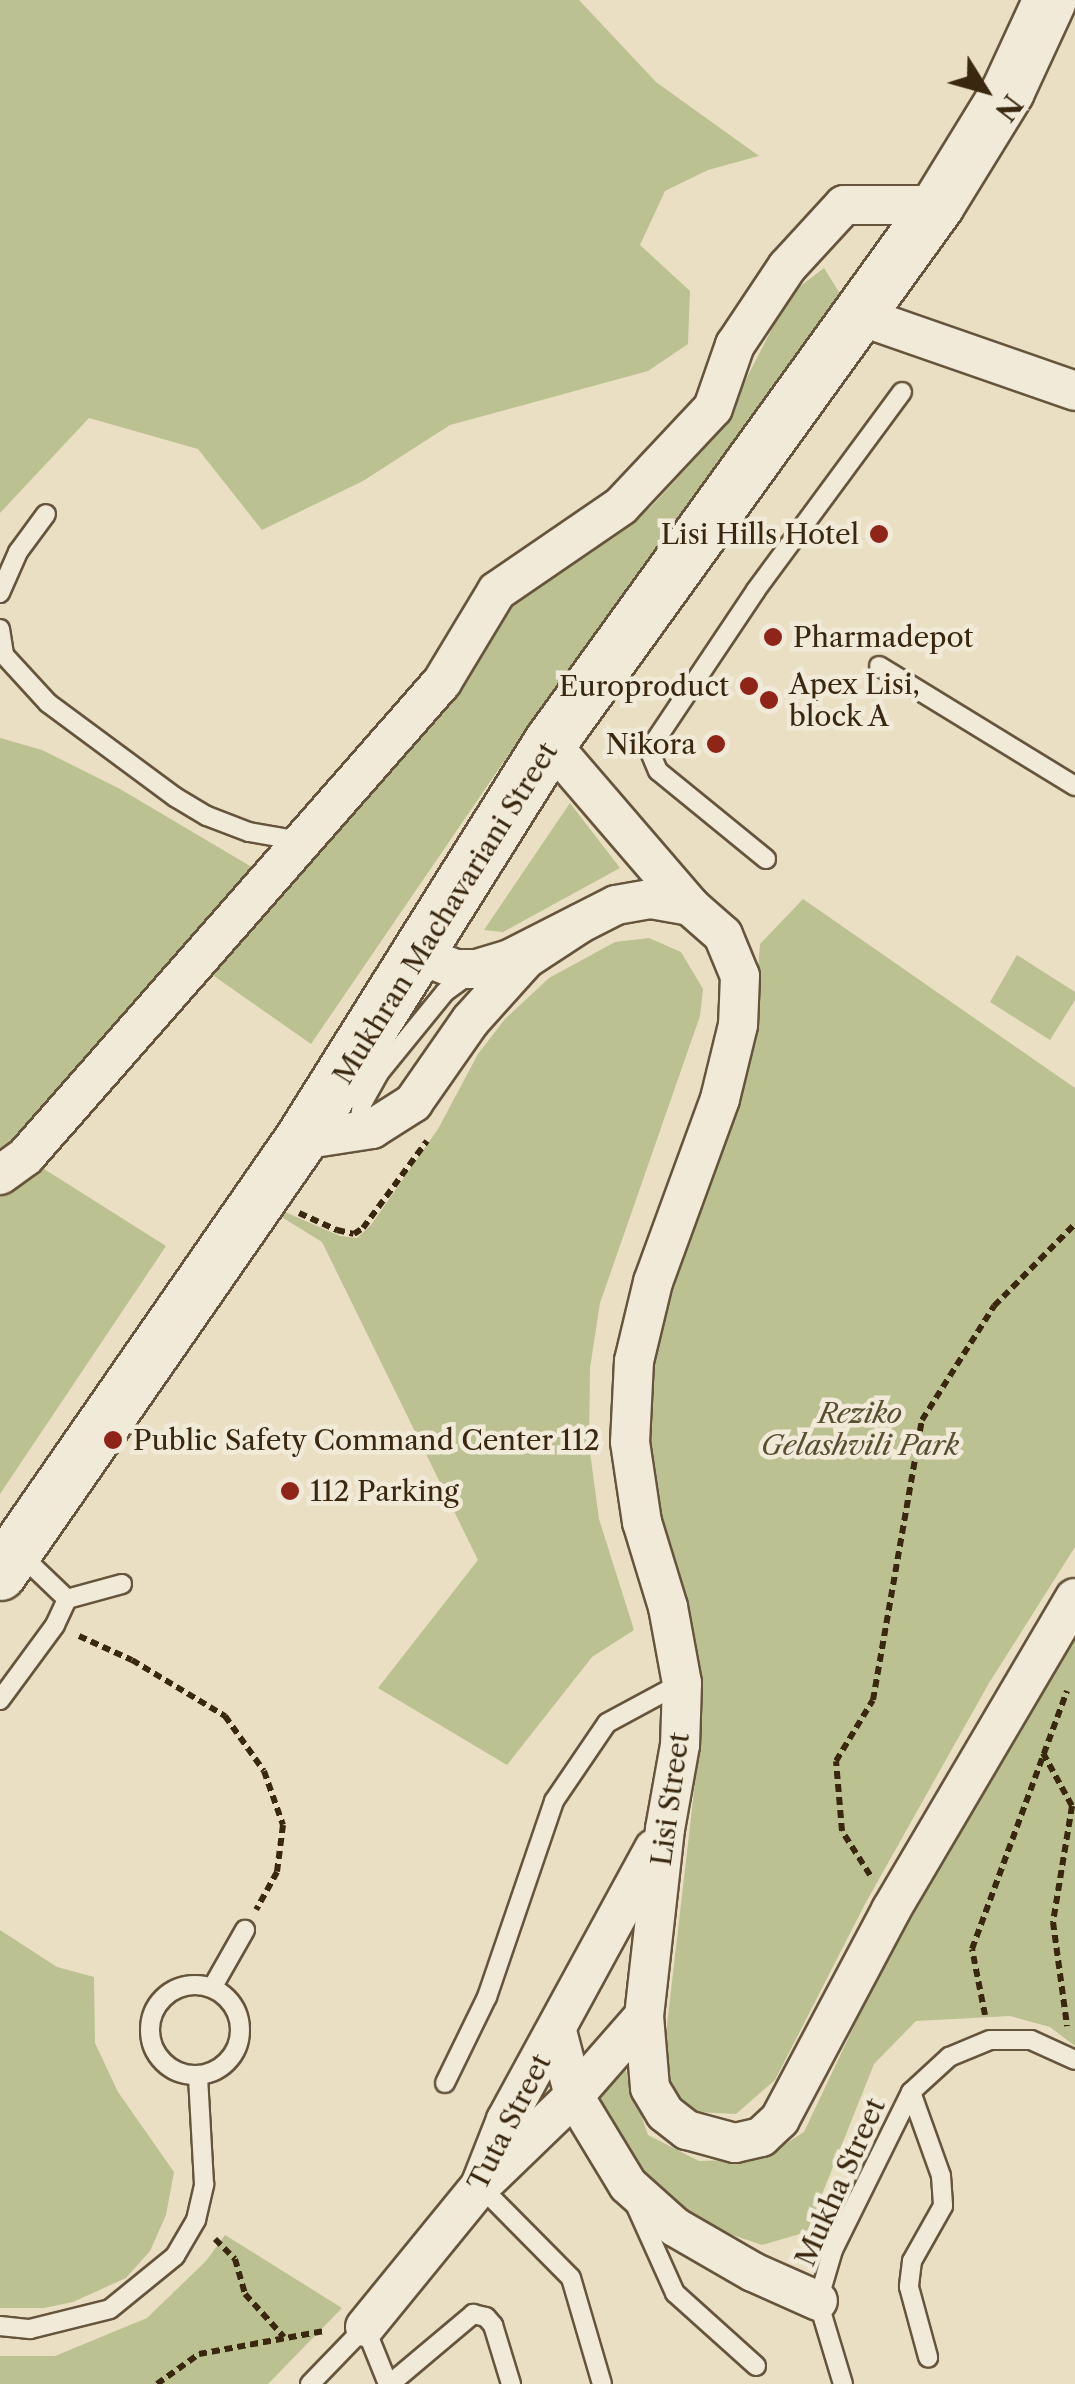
<!DOCTYPE html>
<html>
<head>
<meta charset="utf-8">
<style>
	body { margin:0 }
	#map { position:relative; width:1075px; height:2384px; overflow:hidden; background:#eadfc3; font-family:"Libre Caslon Text",serif }
	div>[style] { position:absolute }
	.green>* { inset:0; background:#bbc191 }
	.path>* { height:6px; margin-top:-3px; transform-origin:0; background:repeating-linear-gradient(90deg,#3a270f 0 8px,transparent 0 13px) }
	.roads { filter:drop-shadow(2px 0 #66553c) drop-shadow(-2px 0 #66553c) drop-shadow(0 2px #66553c) drop-shadow(0 -2px #66553c) }
	.lane>* { height:18px; margin:-9px; padding:0 9px; transform-origin:9px; border-radius:9px; background:#f1ead8 }
	.lane>.ring { margin:-9px; padding:0; box-sizing:content-box; background:none; border:18px solid #f1ead8; border-radius:50% }
	.street>* { height:38px; margin:-19px; padding:0 19px; transform-origin:19px; border-radius:19px; background:#f1ead8 }
	.secondary>* { height:52px; margin:-26px; padding:0 26px; transform-origin:26px; border-radius:26px; background:#f1ead8 }
	.dots>* { width:28px; height:28px; translate:-50% -50%; box-sizing:border-box; border:5px solid #f1ead8; border-radius:50% }
	span { translate:-50% -50%; white-space:nowrap; text-align:center; line-height:1.15; -webkit-text-stroke:9px #f1ead8; paint-order:stroke }
	.poi-label { font-size:28px; color:#3a270f }
	.right { translate:-100% -50%; text-align:right }
	.left { translate:0 -50%; text-align:left }
	.street-label { font-size:28px; color:#3a270f }
	.park-label { font-size:28px; color:#5a4e30; font-style:italic }
	.north { position:absolute; left:935px; top:40px; width:100px; height:100px; -webkit-text-stroke:8px #f1ead8; paint-order:stroke; rotate:127deg; font-size:28px; font-weight:700; line-height:40px; text-align:center; color:#3a270f }
	.north::after { content:''; display:block; margin:auto; width:35px; height:45px; background:#3a270f; clip-path:polygon(50% 0,100% 100%,50% 72%,0 100%) }
</style>
</head>
<body>
<div id="map">
	<div class="green">
		<i style="clip-path:polygon(0 0,579px 0,656px 82px,759px 156px,708px 170px,665px 191px,640px 245px,690px 291px,688px 344px,648px 371px,450px 425px,363px 481px,262px 530px,198px 449px,89px 418px,0 513px)"></i>
		<i style="clip-path:polygon(824px 268px,842px 297px,524px 732px,311px 1044px,204px 969px,508px 600px,603px 542px,651px 507px,717px 435px,790px 294px)"></i>
		<i style="clip-path:polygon(0 738px,42px 750px,120px 789px,257px 870px,24px 1132px,0 1148px)"></i>
		<i style="clip-path:polygon(570px 803px,620px 868px,503px 932px,484px 930px)"></i>
		<i style="clip-path:polygon(803px 899px,1075px 1088px,1075px 1547px,989px 1683px,865px 1904px,775px 2080px,736px 2114px,697px 2112px,669px 2091px,663px 2060px,699px 1748px,699px 1659px,643px 1451px,643px 1368px,753px 1041px,760px 944px)"></i>
		<i style="clip-path:polygon(649px 938px,681px 952px,703px 989px,700px 1016px,600px 1303px,590px 1368px,589px 1445px,599px 1519px,634px 1630px,592px 1657px,507px 1765px,378px 1688px,478px 1560px,322px 1242px,280px 1216px,285px 1212px,340px 1236px,357px 1238px,371px 1225px,438px 1129px,478px 1054px,505px 1019px,549px 978px,615px 942px)"></i>
		<i style="clip-path:polygon(1017px 955px,1075px 992px,1075px 1000px,1050px 1040px,990px 1002px)"></i>
		<i style="clip-path:polygon(33px 1162px,166px 1246px,0 1494px,0 1184px)"></i>
		<i style="clip-path:polygon(1075px 1620px,1075px 2046px,1050px 2027px,1010px 2016px,916px 2021px,874px 2064px,807px 2232px,762px 2245px,674px 2215px,637px 2174px,599px 2096px,624px 2065px,648px 2135px,699px 2161px,762px 2159px,804px 2132px,890px 1950px)"></i>
		<i style="clip-path:polygon(0 1930px,57px 1967px,94px 1977px,95px 2043px,118px 2092px,174px 2172px,166px 2215px,150px 2251px,126px 2278px,73px 2302px,44px 2308px,0 2308px)"></i>
		<i style="clip-path:polygon(225px 2235px,342px 2308px,268px 2384px,0 2384px,0 2356px,55px 2356px,147px 2318px,206px 2261px)"></i>
	</div>
	<div class="path">
		<i style="left:299px;top:1213px;width:42px;rotate:24.1deg"></i>
		<i style="left:337px;top:1230px;width:17px;rotate:13deg"></i>
		<i style="left:354px;top:1234px;width:11px;rotate:-34deg"></i>
		<i style="left:363px;top:1228px;width:108px;rotate:-53.7deg"></i>
		<i style="left:79px;top:1636px;width:58px;rotate:24.4deg"></i>
		<i style="left:132px;top:1660px;width:109px;rotate:31.1deg"></i>
		<i style="left:225px;top:1716px;width:67px;rotate:54.7deg"></i>
		<i style="left:264px;top:1771px;width:57px;rotate:70.6deg"></i>
		<i style="left:283px;top:1825px;width:47px;rotate:97.3deg"></i>
		<i style="left:277px;top:1872px;width:43px;rotate:118.9deg"></i>
		<i style="left:1043px;top:1753px;width:60px;rotate:61.3deg"></i>
		<i style="left:1072px;top:1806px;width:118px;rotate:99.3deg"></i>
		<i style="left:1053px;top:1922px;width:105px;rotate:82.3deg"></i>
		<i style="left:870px;top:1875px;width:52px;rotate:-122.5deg"></i>
		<i style="left:842px;top:1831px;width:70px;rotate:-94.9deg"></i>
		<i style="left:836px;top:1761px;width:71px;rotate:-58.8deg"></i>
		<i style="left:873px;top:1700px;width:284px;rotate:-80.1deg"></i>
		<i style="left:922px;top:1420px;width:135px;rotate:-57.7deg"></i>
		<i style="left:994px;top:1306px;width:115px;rotate:-45.4deg"></i>
		<i style="left:985px;top:2015px;width:67px;rotate:-101.1deg"></i>
		<i style="left:972px;top:1949px;width:275px;rotate:-69.8deg"></i>
		<i style="left:215px;top:2239px;width:28px;rotate:45deg"></i>
		<i style="left:235px;top:2259px;width:36px;rotate:74deg"></i>
		<i style="left:245px;top:2294px;width:58px;rotate:47.8deg"></i>
		<i style="left:157px;top:2384px;width:52px;rotate:-35.5deg"></i>
		<i style="left:199px;top:2354px;width:127px;rotate:-10.4deg"></i>
	</div>
	<div class="roads">
		<div class="lane">
			<i style="left:0;top:593px;width:45px;rotate:-66.3deg"></i>
			<i style="left:18px;top:552px;width:47px;rotate:-53.6deg"></i>
			<i style="left:0;top:629px;width:26px;rotate:81deg"></i>
			<i style="left:4px;top:655px;width:65px;rotate:47.5deg"></i>
			<i style="left:48px;top:703px;width:158px;rotate:36.5deg"></i>
			<i style="left:175px;top:797px;width:37px;rotate:31deg"></i>
			<i style="left:207px;top:816px;width:45px;rotate:20.9deg"></i>
			<i style="left:249px;top:832px;width:53px;rotate:9.8deg"></i>
			<i style="left:879px;top:666px;width:230px;rotate:31.5deg"></i>
			<i style="left:766px;top:859px;width:139px;rotate:-140.8deg"></i>
			<i style="left:658px;top:771px;width:23px;rotate:-113deg"></i>
			<i style="left:649px;top:750px;width:192px;rotate:-56.2deg"></i>
			<i style="left:756px;top:590px;width:246px;rotate:-53.6deg"></i>
			<i style="left:358px;top:1132px;width:28px;rotate:-82deg"></i>
			<i style="left:362px;top:1104px;width:35px;rotate:-61deg"></i>
			<i style="left:379px;top:1073px;width:104px;rotate:-50.8deg"></i>
			<i style="left:445px;top:992px;width:29px;rotate:-36deg"></i>
			<i style="left:67px;top:1599px;width:57px;rotate:-15.3deg"></i>
			<i style="left:0;top:1700px;width:93px;rotate:-53.7deg"></i>
			<i style="left:55px;top:1625px;width:29px;rotate:-65deg"></i>
			<i style="left:67px;top:1599px;width:68px;rotate:-136.2deg"></i>
			<i class="ring" style="left:150px;top:1985px;width:72px;height:72px"></i>
			<i style="left:212px;top:1988px;width:67px;rotate:-60.4deg"></i>
			<i style="left:445px;top:2083px;width:96px;rotate:-64deg"></i>
			<i style="left:487px;top:1997px;width:207px;rotate:-71.1deg"></i>
			<i style="left:554px;top:1801px;width:94px;rotate:-55.8deg"></i>
			<i style="left:607px;top:1723px;width:84px;rotate:-28.4deg"></i>
			<i style="left:911px;top:2092px;width:89px;rotate:70.3deg"></i>
			<i style="left:941px;top:2176px;width:30px;rotate:86deg"></i>
			<i style="left:943px;top:2206px;width:63px;rotate:119.4deg"></i>
			<i style="left:912px;top:2261px;width:26px;rotate:97deg"></i>
			<i style="left:909px;top:2287px;width:73px;rotate:74.8deg"></i>
			<i style="left:480px;top:2186px;width:129px;rotate:45.3deg"></i>
			<i style="left:571px;top:2278px;width:110px;rotate:73.7deg"></i>
			<i style="left:635px;top:2204px;width:98px;rotate:65.8deg"></i>
			<i style="left:675px;top:2293px;width:109px;rotate:42deg"></i>
			<i style="left:0;top:2326px;width:30px;rotate:6deg"></i>
			<i style="left:30px;top:2329px;width:82px;rotate:-14deg"></i>
			<i style="left:110px;top:2309px;width:84px;rotate:-39.2deg"></i>
			<i style="left:175px;top:2256px;width:42px;rotate:-59.7deg"></i>
			<i style="left:196px;top:2220px;width:37px;rotate:-77deg"></i>
			<i style="left:204px;top:2184px;width:108px;rotate:-93.2deg"></i>
			<i style="left:310px;top:2384px;width:79px;rotate:-46deg"></i>
			<i style="left:365px;top:2327px;width:61px;rotate:68deg"></i>
			<i style="left:390px;top:2384px;width:109px;rotate:-40.1deg"></i>
			<i style="left:473px;top:2314px;width:13px;rotate:13deg"></i>
			<i style="left:486px;top:2317px;width:11px;rotate:49deg"></i>
			<i style="left:493px;top:2325px;width:62px;rotate:73deg"></i>
			<i style="left:843px;top:2384px;width:87px;rotate:-106.8deg"></i>
			<i style="left:818px;top:2301px;width:53px;rotate:-73.6deg"></i>
			<i style="left:833px;top:2250px;width:176px;rotate:-63.7deg"></i>
			<i style="left:911px;top:2092px;width:52px;rotate:-42.6deg"></i>
			<i style="left:949px;top:2057px;width:44px;rotate:-22.5deg"></i>
			<i style="left:990px;top:2040px;width:41px"></i>
			<i style="left:1031px;top:2040px;width:48px;rotate:24.4deg"></i>
		</div>
		<div class="street">
			<i style="left:860px;top:316px;width:228px;rotate:19.2deg"></i>
			<i style="left:550px;top:743px;width:215px;rotate:49.3deg"></i>
			<i style="left:690px;top:906px;width:44px;rotate:41.3deg"></i>
			<i style="left:723px;top:935px;width:44px;rotate:67.5deg"></i>
			<i style="left:740px;top:976px;width:49px;rotate:92.3deg"></i>
			<i style="left:738px;top:1025px;width:76px;rotate:103.7deg"></i>
			<i style="left:720px;top:1099px;width:195px;rotate:110.1deg"></i>
			<i style="left:653px;top:1282px;width:81px;rotate:103.5deg"></i>
			<i style="left:634px;top:1361px;width:81px;rotate:92.8deg"></i>
			<i style="left:630px;top:1442px;width:81px;rotate:81.5deg"></i>
			<i style="left:642px;top:1522px;width:89px;rotate:73deg"></i>
			<i style="left:668px;top:1607px;width:77px;rotate:79.6deg"></i>
			<i style="left:682px;top:1683px;width:62px;rotate:91.8deg"></i>
			<i style="left:680px;top:1745px;width:85px;rotate:100.1deg"></i>
			<i style="left:665px;top:1829px;width:188px;rotate:96.4deg"></i>
			<i style="left:644px;top:2016px;width:72px;rotate:85.2deg"></i>
			<i style="left:650px;top:2088px;width:29px;rotate:59deg"></i>
			<i style="left:665px;top:2113px;width:28px;rotate:38deg"></i>
			<i style="left:687px;top:2130px;width:50px;rotate:15.2deg"></i>
			<i style="left:735px;top:2143px;width:27px;rotate:-13deg"></i>
			<i style="left:761px;top:2137px;width:26px;rotate:-43deg"></i>
			<i style="left:780px;top:2119px;width:237px;rotate:-62deg"></i>
			<i style="left:891px;top:1910px;width:362px;rotate:-59.5deg"></i>
			<i style="left:418px;top:954px;width:40px;rotate:22deg"></i>
			<i style="left:455px;top:969px;width:22px"></i>
			<i style="left:477px;top:969px;width:34px;rotate:-17deg"></i>
			<i style="left:510px;top:959px;width:119px;rotate:-27deg"></i>
			<i style="left:616px;top:905px;width:36px;rotate:-10deg"></i>
			<i style="left:651px;top:899px;width:40px;rotate:10deg"></i>
			<i style="left:301px;top:1140px;width:72px;rotate:-8.8deg"></i>
			<i style="left:372px;top:1129px;width:49px;rotate:-32.4deg"></i>
			<i style="left:413px;top:1103px;width:101px;rotate:-55.1deg"></i>
			<i style="left:471px;top:1020px;width:82px;rotate:-48deg"></i>
			<i style="left:526px;top:959px;width:64px;rotate:-33.4deg"></i>
			<i style="left:0;top:1175px;width:32px;rotate:-36deg"></i>
			<i style="left:26px;top:1156px;width:631px;rotate:-48.73deg"></i>
			<i style="left:442px;top:682px;width:106px;rotate:-58.9deg"></i>
			<i style="left:497px;top:591px;width:150px;rotate:-34.4deg"></i>
			<i style="left:621px;top:506px;width:134px;rotate:-46.8deg"></i>
			<i style="left:713px;top:408px;width:67px;rotate:-70.8deg"></i>
			<i style="left:735px;top:345px;width:94px;rotate:-56.3deg"></i>
			<i style="left:787px;top:267px;width:84px;rotate:-47.4deg"></i>
			<i style="left:844px;top:205px;width:94px"></i>
			<i style="left:557px;top:2031px;width:67px;rotate:75.3deg"></i>
			<i style="left:574px;top:2096px;width:104px;rotate:58.8deg"></i>
			<i style="left:628px;top:2185px;width:63px;rotate:41.8deg"></i>
			<i style="left:675px;top:2227px;width:90px;rotate:30deg"></i>
			<i style="left:753px;top:2272px;width:71px;rotate:24deg"></i>
			<i style="left:489px;top:2178px;width:118px;rotate:-44deg"></i>
			<i style="left:574px;top:2096px;width:106px;rotate:-48.8deg"></i>
			<i style="left:365px;top:2327px;width:182px;rotate:-50.8deg"></i>
			<i style="left:480px;top:2186px;width:71px;rotate:-68.5deg"></i>
			<i style="left:506px;top:2120px;width:309px;rotate:-61.4deg"></i>
		</div>
		<div class="secondary">
			<i style="left:0;top:1574px;width:528px;rotate:-55.26deg"></i>
			<i style="left:301px;top:1140px;width:469px;rotate:-57.9deg"></i>
			<i style="left:550px;top:743px;width:663px;rotate:-54.2deg"></i>
			<i style="left:938px;top:205px;width:134px;rotate:-58.4deg"></i>
			<i style="left:1008px;top:91px;width:100px;rotate:-65.2deg"></i>
		</div>
	</div>
	<div class="dots">
		<i style="left:879px;top:534px;background:#8f2418"></i>
		<i style="left:773px;top:637px;background:#8f2418"></i>
		<i style="left:749px;top:686px;background:#8f2418"></i>
		<i style="left:769px;top:700px;background:#8f2418"></i>
		<i style="left:716px;top:744px;background:#8f2418"></i>
		<i style="left:113px;top:1440px;background:#8f2418"></i>
		<i style="left:290px;top:1491px;background:#8f2418"></i>
	</div>
	<div class="poi-label">
		<span class="right" style="left:859px;top:534px">Lisi Hills Hotel</span>
		<span class="left" style="left:793px;top:637px">Pharmadepot</span>
		<span class="left" style="left:789px;top:700px">Apex Lisi,<br>block A</span>
		<span class="right" style="left:729px;top:686px">Europroduct</span>
		<span class="right" style="left:696px;top:744px">Nikora</span>
		<span class="left" style="left:133px;top:1440px">Public Safety Command Center 112</span>
		<span class="left" style="left:310px;top:1491px">112 Parking</span>
	</div>
	<div class="street-label">
		<span style="left:445px;top:913px;rotate:-58deg">Mukhran Machavariani Street</span>
		<span style="left:670px;top:1799px;rotate:-82deg">Lisi Street</span>
		<span style="left:509px;top:2122px;rotate:-63deg">Tuta Street</span>
		<span style="left:840px;top:2182px;rotate:-66deg">Mukha Street</span>
	</div>
	<div class="park-label">
		<span style="left:860px;top:1429px">Reziko<br>Gelashvili Park</span>
	</div>
	<div class="north">N</div>
</div>
</body>
</html>
